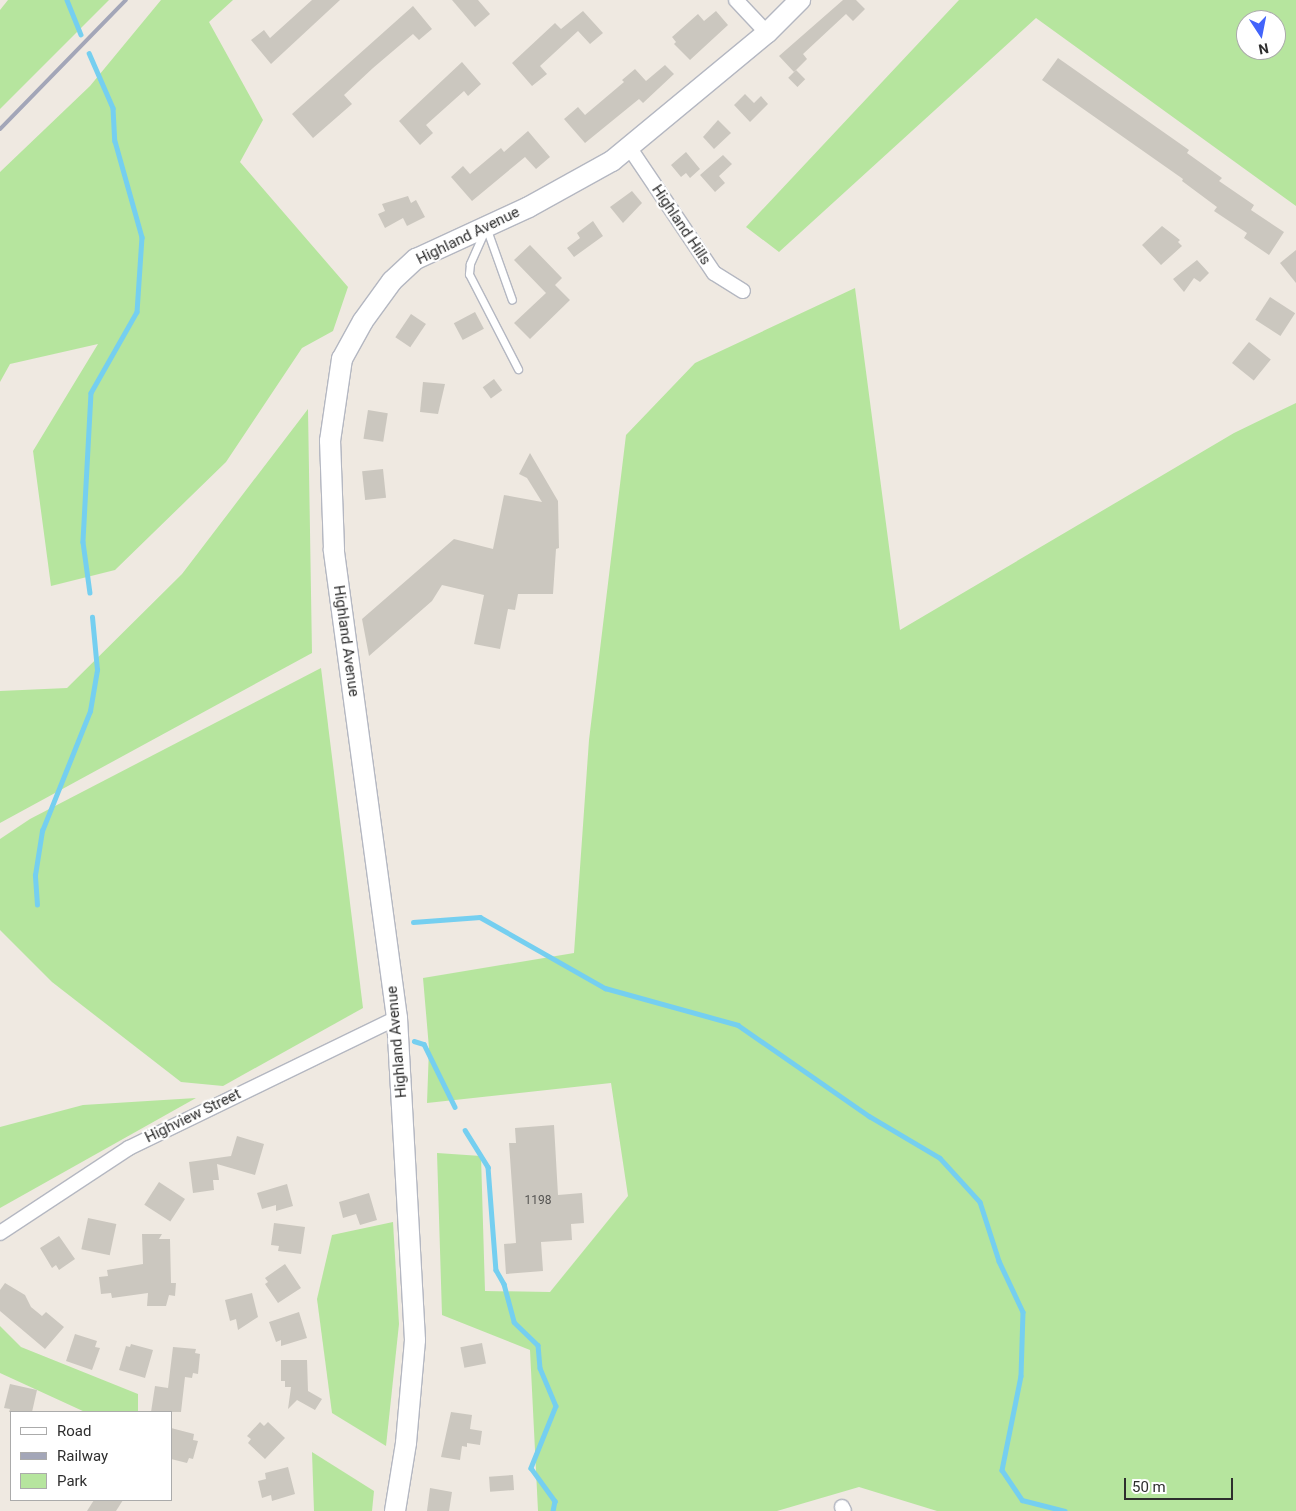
<!DOCTYPE html>
<html>
<head>
<meta charset="utf-8">
<style>
	body { margin:0 }
	#map { position:relative; width:1296px; height:1511px; overflow:hidden; background:#efe9e1; font-family:Roboto,sans-serif }
	div>[style] { position:absolute }
	.green>* { inset:0; background:#b6e59e }
	.stream>* { height:4.5px; margin:-2.25px; padding:0 2.25px; transform-origin:2.25px; border-radius:2.25px; background:#75cff0 }
	.building>* { inset:0; background:#cbc7bf; transform-origin:0 0 }
	.roads { filter:drop-shadow(1px 0 #b4b7c1) drop-shadow(-1px 0 #b4b7c1) drop-shadow(0 1px #b4b7c1) drop-shadow(0 -1px #b4b7c1) }
	.service>* { height:7px; margin:-3.5px; padding:0 3.5px; transform-origin:3.5px; border-radius:3.5px; background:#fff }
	.minor>* { height:14px; margin:-7px; padding:0 7px; transform-origin:7px; border-radius:7px; background:#fff }
	.secondary>* { height:20px; margin:-10px; padding:0 10px; transform-origin:10px; border-radius:10px; background:#fff }
	.rail>* { height:4px; margin:-2px; padding:0 2px; transform-origin:2px; border-radius:2px; background:#a3a6b8 }
	span { translate:-50% -50%; white-space:nowrap; text-align:center; line-height:1.15; -webkit-text-stroke:4.5px #fff; paint-order:stroke }
	.number-label { font-size:12px; color:#555452 }
	.number-label span { -webkit-text-stroke-width:0 }
	.street-label { font-size:15px; color:#2e2e2e }
	.legend { position:absolute; left:10px; top:1411px; width:162px; height:90px; box-sizing:border-box; background:#fff; border:1px solid #ababab; margin:0; padding:6px 9px; list-style:none; font-size:15px; color:#2e2e2e }
	.legend li { display:flex; align-items:center; gap:10px; height:25px }
	.legend b { width:25px; border:1px solid #ababab }
	.north { position:absolute; left:1236px; top:10px; width:50px; height:50px; box-sizing:border-box; background:#fff; border:1px solid #ababab; border-radius:50%; rotate:169deg; font-size:14px; font-weight:700; line-height:20px; text-align:center; color:#2e2e2e }
	.north::after { content:''; display:block; margin:auto; width:18px; height:22px; background:#4264fb; clip-path:polygon(50% 0,100% 100%,50% 72%,0 100%) }
	.scale { position:absolute; left:1124px; top:1478px; width:109px; height:22px; box-sizing:border-box; border:2px solid #2e2e2e; border-top:0; padding-left:6px; font-size:15px; line-height:18px; white-space:nowrap; color:#2e2e2e; -webkit-text-stroke:4px #fff; paint-order:stroke }
</style>
</head>
<body>
<div id="map">
	<div class="green">
		<i style="clip-path:polygon(8px 0,109px 0,0 109px,0 10px)"></i>
		<i style="clip-path:polygon(161px 0,233px 0,209px 22px,263px 120px,240px 162px,348px 287px,333px 331px,302px 348px,226px 462px,115px 570px,51px 586px,33px 451px,98px 344px,10px 364px,0 382px,0 172px,90px 86px)"></i>
		<i style="clip-path:polygon(evenodd,959px 0,1296px 0,1296px 206px,1036px 18px,779px 252px,746px 227px,959px 0,1246px 20px,1276px 20px,1276px 50px,1246px 50px,1246px 20px)"></i>
		<i style="clip-path:polygon(855px 288px,900px 630px,1234px 433px,1296px 403px,1296px 1511px,937px 1511px,859px 1487px,777px 1511px,538px 1511px,530px 1350px,442px 1315px,437px 1153px,481px 1156px,485px 1291px,550px 1292px,628px 1196px,611px 1083px,427px 1103px,429px 1048px,423px 978px,574px 953px,589px 740px,626px 435px,695px 363px)"></i>
		<i style="clip-path:polygon(308px 409px,312px 653px,0 823px,0 691px,67px 688px,182px 574px)"></i>
		<i style="clip-path:polygon(321px 668px,363px 1008px,223px 1086px,181px 1082px,52px 982px,0 930px,0 839px,30px 819px)"></i>
		<i style="clip-path:polygon(196px 1098px,0 1208px,0 1127px,83px 1105px)"></i>
		<i style="clip-path:polygon(393px 1222px,399px 1324px,386px 1446px,332px 1413px,317px 1299px,332px 1235px)"></i>
		<i style="clip-path:polygon(0 1326px,21px 1347px,138px 1394px,138px 1412px,85px 1412px,0 1373px)"></i>
		<i style="clip-path:polygon(312px 1452px,374px 1491px,372px 1511px,314px 1511px)"></i>
	</div>
	<div class="stream">
		<i style="left:67px;top:0;width:37px;rotate:68deg"></i>
		<i style="left:89px;top:53px;width:60px;rotate:66.4deg"></i>
		<i style="left:113px;top:108px;width:33px;rotate:87deg"></i>
		<i style="left:115px;top:141px;width:100px;rotate:74.3deg"></i>
		<i style="left:142px;top:237px;width:75px;rotate:93.8deg"></i>
		<i style="left:137px;top:312px;width:93px;rotate:119.6deg"></i>
		<i style="left:91px;top:393px;width:149px;rotate:93.1deg"></i>
		<i style="left:83px;top:542px;width:51px;rotate:82.2deg"></i>
		<i style="left:37px;top:905px;width:30px;rotate:-94deg"></i>
		<i style="left:35px;top:875px;width:45px;rotate:-81deg"></i>
		<i style="left:42px;top:831px;width:129px;rotate:-68.2deg"></i>
		<i style="left:90px;top:711px;width:42px;rotate:-80.3deg"></i>
		<i style="left:97px;top:670px;width:53px;rotate:-95.4deg"></i>
		<i style="left:413px;top:922px;width:67px;rotate:-4.3deg"></i>
		<i style="left:480px;top:917px;width:144px;rotate:29.6deg"></i>
		<i style="left:605px;top:988px;width:138px;rotate:15.5deg"></i>
		<i style="left:738px;top:1025px;width:160px;rotate:34.8deg"></i>
		<i style="left:869px;top:1116px;width:82px;rotate:30.6deg"></i>
		<i style="left:940px;top:1158px;width:59px;rotate:47.7deg"></i>
		<i style="left:980px;top:1202px;width:62px;rotate:72.1deg"></i>
		<i style="left:999px;top:1261px;width:56px;rotate:64.8deg"></i>
		<i style="left:1023px;top:1312px;width:64px;rotate:91.8deg"></i>
		<i style="left:1021px;top:1376px;width:96px;rotate:101.4deg"></i>
		<i style="left:1002px;top:1470px;width:36px;rotate:56deg"></i>
		<i style="left:1022px;top:1500px;width:44px;rotate:14.3deg"></i>
		<i style="left:414px;top:1041px;width:10px;rotate:17deg"></i>
		<i style="left:424px;top:1044px;width:70px;rotate:63.8deg"></i>
		<i style="left:465px;top:1130px;width:44px;rotate:58.1deg"></i>
		<i style="left:488px;top:1167px;width:103px;rotate:85.6deg"></i>
		<i style="left:496px;top:1270px;width:16px;rotate:60deg"></i>
		<i style="left:504px;top:1284px;width:39px;rotate:75deg"></i>
		<i style="left:514px;top:1322px;width:33px;rotate:44deg"></i>
		<i style="left:538px;top:1345px;width:23px;rotate:85deg"></i>
		<i style="left:540px;top:1368px;width:41px;rotate:67.2deg"></i>
		<i style="left:556px;top:1406px;width:67px;rotate:112deg"></i>
		<i style="left:531px;top:1468px;width:41px;rotate:54deg"></i>
		<i style="left:555px;top:1501px;width:10px;rotate:101deg"></i>
	</div>
	<div class="building">
		<i style="clip-path:polygon(312px 0,340px 0,271px 64px,251px 40px,264px 30px,270px 38px)"></i>
		<i style="clip-path:polygon(452px 0,478px 0,490px 14px,475px 27px)"></i>
		<i style="clip-path:polygon(843px 0,856px 0,865px 9px,853px 21px,846px 14px,803px 54px,807px 59px,794px 72px,779px 56px)"></i>
		<i style="clip-path:polygon(413px 6px,432px 29px,419px 40px,413px 34px,373px 68px,344px 95px,352px 104px,313px 138px,292px 114px)"></i>
		<i style="clip-path:polygon(583px 11px,603px 33px,590px 44px,578px 31px,540px 66px,547px 74px,532px 86px,512px 63px,555px 23px,561px 29px)"></i>
		<i style="clip-path:polygon(716px 11px,728px 25px,690px 60px,674px 44px,676px 42px,672px 37px,698px 14px,704px 21px)"></i>
		<i style="clip-path:polygon(1058px 58px,1189px 150px,1187px 153px,1222px 178px,1219px 181px,1254px 205px,1251px 210px,1284px 232px,1269px 255px,1244px 238px,1247px 233px,1214px 211px,1217px 207px,1182px 181px,1183px 179px,1042px 80px)"></i>
		<i style="clip-path:polygon(462px 62px,481px 84px,468px 96px,464px 91px,426px 125px,433px 133px,420px 145px,399px 121px)"></i>
		<i style="clip-path:polygon(665px 65px,674px 74px,643px 103px,639px 99px,585px 143px,564px 119px,578px 107px,585px 115px,624px 82px,622px 80px,635px 69px,646px 81px)"></i>
		<i style="left:796px;top:70px;width:13px;height:11px;rotate:45deg"></i>
		<i style="clip-path:polygon(745px 94px,754px 103px,761px 96px,768px 104px,750px 122px,734px 105px)"></i>
		<i style="clip-path:polygon(718px 120px,731px 133px,714px 149px,703px 137px)"></i>
		<i style="clip-path:polygon(528px 131px,550px 157px,536px 169px,525px 157px,472px 201px,451px 177px,463px 166px,470px 174px,501px 148px,504px 152px)"></i>
		<i style="clip-path:polygon(686px 152px,700px 169px,690px 178px,686px 173px,681px 177px,671px 165px)"></i>
		<i style="clip-path:polygon(723px 155px,732px 164px,719px 176px,725px 183px,715px 192px,700px 175px)"></i>
		<i style="clip-path:polygon(632px 191px,642px 203px,623px 223px,610px 207px)"></i>
		<i style="clip-path:polygon(408px 196px,411px 203px,416px 200px,425px 217px,407px 226px,403px 218px,385px 228px,378px 214px,385px 211px,382px 204px)"></i>
		<i style="clip-path:polygon(593px 221px,603px 236px,574px 257px,567px 248px,580px 238px,577px 233px)"></i>
		<i style="clip-path:polygon(1162px 226px,1180px 240px,1178px 242px,1182px 246px,1161px 265px,1142px 245px)"></i>
		<i style="clip-path:polygon(530px 245px,562px 278px,555px 285px,570px 300px,530px 339px,514px 323px,546px 293px,514px 260px)"></i>
		<i style="clip-path:polygon(1296px 250px,1296px 283px,1280px 263px)"></i>
		<i style="clip-path:polygon(1197px 260px,1209px 273px,1200px 282px,1194px 278px,1184px 292px,1173px 279px)"></i>
		<i style="left:1270px;top:297px;width:30px;height:27px;rotate:33deg"></i>
		<i style="left:475px;top:312px;width:19px;height:24px;rotate:62deg"></i>
		<i style="left:411px;top:314px;width:18px;height:28px;rotate:34deg"></i>
		<i style="left:1249px;top:342px;width:28px;height:27px;rotate:39deg"></i>
		<i style="left:494px;top:379px;width:14px;height:14px;rotate:54deg"></i>
		<i style="clip-path:polygon(423px 382px,445px 384px,438px 414px,420px 412px)"></i>
		<i style="left:368px;top:410px;width:20px;height:29px;rotate:9deg"></i>
		<i style="clip-path:polygon(530px 453px,558px 501px,559px 548px,556px 549px,553px 594px,518px 594px,515px 610px,508px 609px,500px 649px,474px 644px,484px 595px,442px 585px,432px 601px,369px 656px,362px 619px,454px 539px,493px 549px,504px 495px,542px 502px,527px 478px,519px 474px)"></i>
		<i style="left:383px;top:469px;width:29px;height:21px;rotate:84deg"></i>
		<i style="clip-path:polygon(554px 1125px,558px 1195px,582px 1193px,584px 1223px,571px 1224px,572px 1240px,541px 1242px,543px 1271px,506px 1274px,504px 1244px,516px 1243px,509px 1143px,516px 1143px,515px 1128px)"></i>
		<i style="clip-path:polygon(237px 1136px,264px 1144px,255px 1175px,217px 1164px,219px 1180px,213px 1180px,214px 1190px,193px 1193px,189px 1162px,231px 1156px)"></i>
		<i style="left:159px;top:1182px;width:31px;height:27px;rotate:33deg"></i>
		<i style="clip-path:polygon(287px 1184px,293px 1206px,276px 1211px,276px 1205px,262px 1209px,257px 1193px)"></i>
		<i style="clip-path:polygon(369px 1193px,377px 1220px,360px 1225px,356px 1214px,343px 1218px,339px 1202px)"></i>
		<i style="left:88px;top:1218px;width:29px;height:32px;rotate:12deg"></i>
		<i style="clip-path:polygon(274px 1223px,305px 1227px,301px 1254px,278px 1251px,279px 1246px,271px 1245px)"></i>
		<i style="clip-path:polygon(142px 1234px,162px 1234px,159px 1239px,170px 1239px,171px 1283px,176px 1283px,175px 1296px,169px 1295px,166px 1306px,147px 1306px,148px 1293px,112px 1298px,111px 1293px,101px 1294px,99px 1277px,108px 1276px,107px 1270px,143px 1264px)"></i>
		<i style="clip-path:polygon(59px 1236px,75px 1259px,59px 1270px,56px 1265px,52px 1268px,40px 1248px)"></i>
		<i style="clip-path:polygon(285px 1264px,301px 1288px,278px 1303px,265px 1284px,268px 1282px,265px 1278px)"></i>
		<i style="clip-path:polygon(5px 1283px,25px 1295px,31px 1307px,42px 1316px,46px 1312px,64px 1327px,45px 1349px,0 1311px,0 1290px)"></i>
		<i style="clip-path:polygon(252px 1293px,258px 1317px,238px 1330px,236px 1319px,230px 1321px,225px 1300px)"></i>
		<i style="clip-path:polygon(299px 1312px,307px 1338px,281px 1346px,281px 1340px,276px 1342px,269px 1322px)"></i>
		<i style="clip-path:polygon(75px 1334px,97px 1341px,95px 1347px,100px 1348px,92px 1370px,66px 1361px)"></i>
		<i style="left:482px;top:1343px;width:21px;height:22px;rotate:79deg"></i>
		<i style="clip-path:polygon(131px 1344px,153px 1350px,145px 1378px,119px 1370px,126px 1346px,130px 1347px)"></i>
		<i style="clip-path:polygon(173px 1347px,196px 1349px,195px 1353px,200px 1354px,198px 1374px,193px 1373px,192px 1378px,185px 1377px,181px 1412px,151px 1412px,155px 1386px,168px 1388px)"></i>
		<i style="clip-path:polygon(281px 1360px,307px 1360px,308px 1391px,322px 1399px,315px 1410px,297px 1400px,288px 1409px,291px 1387px,285px 1387px,285px 1381px,281px 1381px)"></i>
		<i style="clip-path:polygon(10px 1384px,37px 1390px,32px 1412px,9px 1412px,10px 1409px,4px 1408px)"></i>
		<i style="clip-path:polygon(451px 1412px,472px 1415px,470px 1429px,482px 1431px,480px 1445px,467px 1443px,467px 1447px,462px 1446px,460px 1460px,441px 1457px)"></i>
		<i style="clip-path:polygon(260px 1422px,264px 1426px,268px 1422px,285px 1438px,265px 1459px,248px 1443px,251px 1439px,247px 1436px)"></i>
		<i style="clip-path:polygon(171px 1428px,194px 1434px,193px 1440px,198px 1441px,193px 1459px,189px 1458px,187px 1463px,171px 1459px)"></i>
		<i style="clip-path:polygon(288px 1467px,295px 1494px,272px 1501px,271px 1495px,262px 1498px,258px 1481px,266px 1479px,265px 1473px)"></i>
		<i style="left:513px;top:1475px;width:15px;height:24px;rotate:86deg"></i>
		<i style="clip-path:polygon(430px 1488px,452px 1492px,449px 1511px,427px 1511px)"></i>
		<i style="clip-path:polygon(94px 1500px,123px 1500px,116px 1511px,87px 1511px)"></i>
	</div>
	<div class="roads">
		<div class="service">
			<i style="left:486px;top:227px;width:77px;rotate:70.4deg"></i>
			<i style="left:484px;top:232px;width:35px;rotate:114deg"></i>
			<i style="left:470px;top:264px;width:10px;rotate:96deg"></i>
			<i style="left:469px;top:274px;width:107px;rotate:62.7deg"></i>
		</div>
		<div class="minor">
			<i style="left:736px;top:0;width:45px;rotate:46.8deg"></i>
			<i style="left:629px;top:147px;width:152px;rotate:56deg"></i>
			<i style="left:714px;top:273px;width:34px;rotate:32deg"></i>
			<i style="left:0;top:1233px;width:154px;rotate:-33.4deg"></i>
			<i style="left:129px;top:1148px;width:298px;rotate:-25.9deg"></i>
			<i style="left:842px;top:1507px;width:4px;rotate:63deg"></i>
		</div>
		<div class="secondary">
			<i style="left:395px;top:1511px;width:69px;rotate:-80.8deg"></i>
			<i style="left:406px;top:1443px;width:103px;rotate:-85deg"></i>
			<i style="left:415px;top:1340px;width:323px;rotate:-93.2deg"></i>
			<i style="left:397px;top:1018px;width:473px;rotate:-97.7deg"></i>
			<i style="left:334px;top:549px;width:108px;rotate:-92.1deg"></i>
			<i style="left:330px;top:441px;width:83px;rotate:-81.7deg"></i>
			<i style="left:342px;top:359px;width:43px;rotate:-61.1deg"></i>
			<i style="left:363px;top:321px;width:49px;rotate:-54.1deg"></i>
			<i style="left:392px;top:281px;width:33px;rotate:-43deg"></i>
			<i style="left:416px;top:259px;width:124px;rotate:-24.7deg"></i>
			<i style="left:529px;top:207px;width:95px;rotate:-29deg"></i>
			<i style="left:612px;top:161px;width:201px;rotate:-39.6deg"></i>
			<i style="left:767px;top:33px;width:47px;rotate:-45deg"></i>
		</div>
	</div>
	<div class="rail">
		<i style="left:0;top:129px;width:180px;rotate:-45.7deg"></i>
	</div>
	<div class="number-label">
		<span style="left:538px;top:1201px">1198</span>
	</div>
	<div class="street-label">
		<span style="left:681px;top:225px;rotate:56deg">Highland Hills</span>
		<span style="left:468px;top:236px;rotate:-26deg">Highland Avenue</span>
		<span style="left:346px;top:641px;rotate:82deg">Highland Avenue</span>
		<span style="left:397px;top:1042px;rotate:-95deg">Highland Avenue</span>
		<span style="left:193px;top:1116px;rotate:-26deg">Highview Street</span>
	</div>
	<ul class="legend">
	<li><b style="height:6px;background:#fff"></b>Road</li>
	<li><b style="height:6px;background:#a3a6b8"></b>Railway</li>
	<li><b style="height:14px;background:#b6e59e"></b>Park</li>
	</ul>
	<div class="north">N</div>
	<div class="scale">50 m</div>
</div>
</body>
</html>
